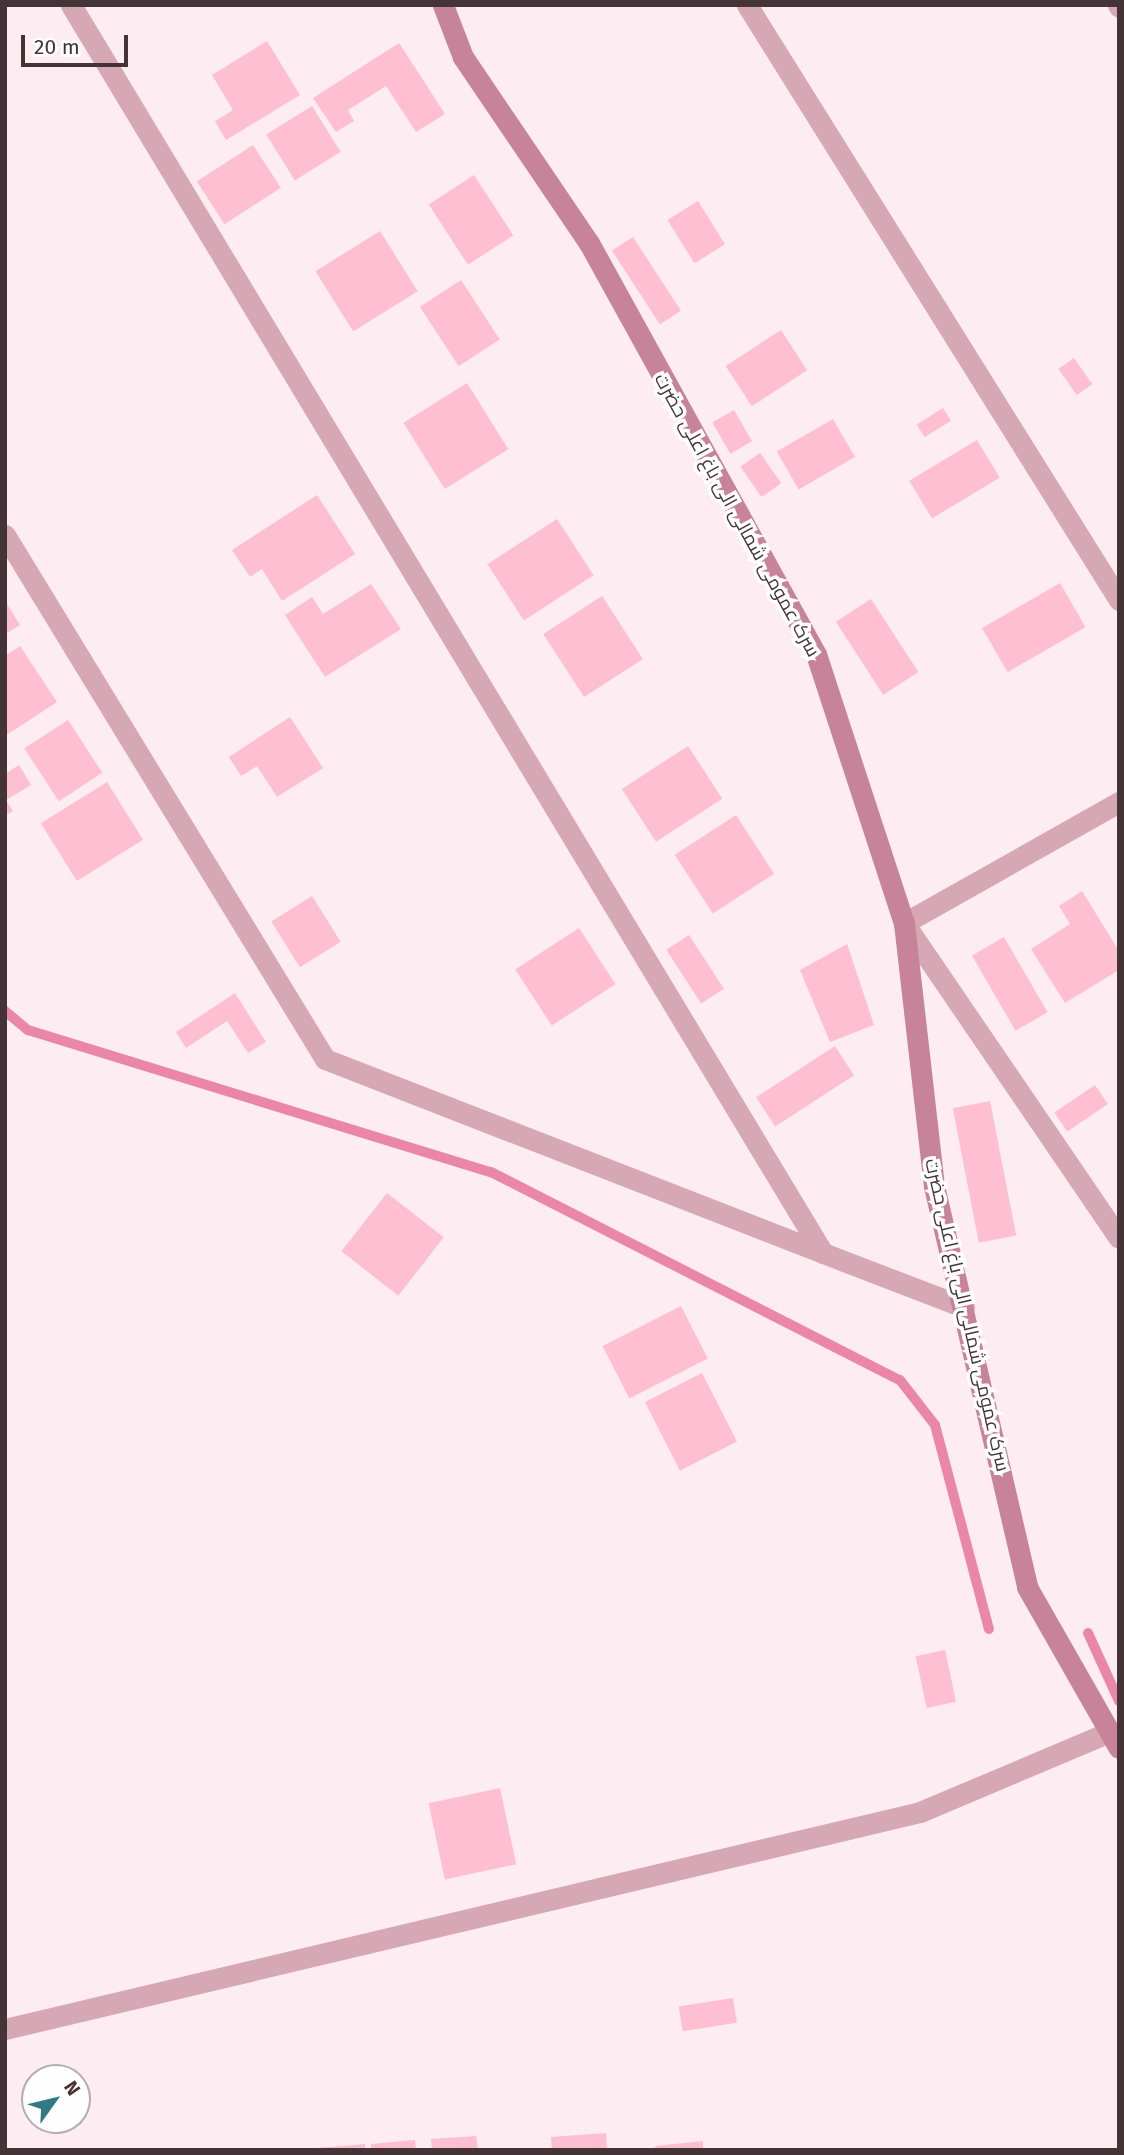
<!DOCTYPE html>
<html>
<head>
<meta charset="utf-8">
<style>
	body { margin:0 }
	#map { position:relative; width:1124px; height:2155px; overflow:hidden; background:#fdecf1; font-family:"Fira Sans",Cairo,sans-serif }
	div>[style] { position:absolute }
	.stream>* { height:10px; margin:-5px; padding:0 5px; transform-origin:5px; border-radius:5px; background:#ea86a8 }
	.building>* { inset:0; background:#febfd2; transform-origin:0 0 }
	.street>* { height:21px; margin:-10.5px; padding:0 10.5px; transform-origin:10.5px; border-radius:10.5px; background:#d6a8b6 }
	.secondary>* { height:21px; margin:-10.5px; padding:0 10.5px; transform-origin:10.5px; border-radius:10.5px; background:#c68399 }
	span { translate:-50% -50%; white-space:nowrap; text-align:center; line-height:1.15; -webkit-text-stroke:7px #fefefe; paint-order:stroke }
	.street-label { font-size:19px; color:#443438 }
	.frame { position:absolute; inset:0; border:7px solid #443438; pointer-events:none }
	.north { position:absolute; left:21px; top:2064px; width:70px; height:70px; box-sizing:border-box; background:#fefefe; border:2px solid #b4adaf; border-radius:50%; rotate:56deg; font-size:19px; font-weight:700; line-height:28px; text-align:center; color:#443438 }
	.north::after { content:''; display:block; margin:auto; width:24px; height:32px; background:#317983; clip-path:polygon(50% 0,100% 100%,50% 72%,0 100%) }
	.scale { position:absolute; left:21px; top:35px; width:107px; height:32px; box-sizing:border-box; border:4px solid #443438; border-top:0; padding-left:9px; font-size:21px; line-height:24px; white-space:nowrap; color:#443438; -webkit-text-stroke:5px #fefefe; paint-order:stroke }
</style>
</head>
<body>
<div id="map">
	<div class="stream">
		<i style="left:5px;top:1011px;width:30px;rotate:40deg"></i>
		<i style="left:28px;top:1030px;width:484px;rotate:17.1deg"></i>
		<i style="left:491px;top:1172px;width:459px;rotate:27deg"></i>
		<i style="left:900px;top:1380px;width:57px;rotate:52.1deg"></i>
		<i style="left:935px;top:1425px;width:211px;rotate:75.2deg"></i>
		<i style="left:1088px;top:1633px;width:75px;rotate:65.5deg"></i>
	</div>
	<div class="building">
		<i style="clip-path:polygon(267px 41px,300px 95px,226px 140px,215px 121px,233px 110px,212px 75px)"></i>
		<i style="clip-path:polygon(399px 43px,445px 114px,416px 132px,386px 86px,348px 110px,354px 121px,336px 132px,313px 98px)"></i>
		<i style="left:312px;top:106px;width:54px;height:54px;rotate:58deg"></i>
		<i style="left:253px;top:145px;width:51px;height:67px;rotate:57deg"></i>
		<i style="left:474px;top:175px;width:72px;height:54px;rotate:57deg"></i>
		<i style="left:698px;top:201px;width:51px;height:36px;rotate:58deg"></i>
		<i style="left:380px;top:231px;width:71px;height:76px;rotate:58deg"></i>
		<i style="left:633px;top:237px;width:88px;height:25px;rotate:57deg"></i>
		<i style="left:461px;top:280px;width:71px;height:49px;rotate:57deg"></i>
		<i style="left:781px;top:330px;width:48px;height:66px;rotate:57deg"></i>
		<i style="left:1074px;top:358px;width:32px;height:19px;rotate:55deg"></i>
		<i style="left:467px;top:383px;width:78px;height:75px;rotate:58deg"></i>
		<i style="left:943px;top:408px;width:15px;height:31px;rotate:58deg"></i>
		<i style="left:734px;top:410px;width:36px;height:25px;rotate:60deg"></i>
		<i style="left:833px;top:419px;width:44px;height:65px;rotate:60deg"></i>
		<i style="left:977px;top:440px;width:44px;height:79px;rotate:59deg"></i>
		<i style="left:760px;top:453px;width:37px;height:24px;rotate:55deg"></i>
		<i style="clip-path:polygon(317px 495px,355px 554px,282px 601px,262px 569px,250px 577px,232px 550px)"></i>
		<i style="left:557px;top:519px;width:67px;height:83px;rotate:57deg"></i>
		<i style="left:1060px;top:583px;width:51px;height:90px;rotate:60deg"></i>
		<i style="clip-path:polygon(371px 584px,401px 629px,325px 677px,285px 615px,312px 597px,323px 614px)"></i>
		<i style="left:602px;top:596px;width:75px;height:70px;rotate:57deg"></i>
		<i style="left:871px;top:599px;width:87px;height:42px;rotate:57deg"></i>
		<i style="clip-path:polygon(5px 601px,20px 625px,5px 634px)"></i>
		<i style="clip-path:polygon(20px 646px,57px 702px,5px 736px,5px 656px)"></i>
		<i style="clip-path:polygon(290px 717px,323px 768px,277px 797px,257px 766px,241px 776px,229px 757px)"></i>
		<i style="left:68px;top:720px;width:63px;height:52px;rotate:57deg"></i>
		<i style="left:688px;top:746px;width:63px;height:79px;rotate:57deg"></i>
		<i style="clip-path:polygon(19px 765px,31px 785px,6px 800px,13px 811px,8px 814px,5px 809px,5px 774px)"></i>
		<i style="left:107px;top:782px;width:68px;height:78px;rotate:58deg"></i>
		<i style="left:736px;top:815px;width:70px;height:73px;rotate:57deg"></i>
		<i style="clip-path:polygon(1082px 891px,1119px 951px,1119px 970px,1065px 1003px,1031px 949px,1070px 924px,1059px 906px)"></i>
		<i style="left:312px;top:896px;width:54px;height:48px;rotate:58deg"></i>
		<i style="left:579px;top:928px;width:67px;height:76px;rotate:57deg"></i>
		<i style="left:689px;top:935px;width:64px;height:27px;rotate:57deg"></i>
		<i style="left:1004px;top:937px;width:87px;height:37px;rotate:60deg"></i>
		<i style="clip-path:polygon(847px 944px,874px 1025px,830px 1042px,800px 970px)"></i>
		<i style="clip-path:polygon(235px 993px,266px 1042px,248px 1053px,227px 1021px,186px 1048px,176px 1032px)"></i>
		<i style="left:835px;top:1046px;width:35px;height:94px;rotate:57deg"></i>
		<i style="left:1095px;top:1085px;width:23px;height:49px;rotate:56deg"></i>
		<i style="left:990px;top:1101px;width:137px;height:38px;rotate:79deg"></i>
		<i style="left:387px;top:1193px;width:72px;height:74px;rotate:38deg"></i>
		<i style="left:681px;top:1306px;width:59px;height:88px;rotate:63deg"></i>
		<i style="left:702px;top:1373px;width:77px;height:64px;rotate:63deg"></i>
		<i style="left:945px;top:1650px;width:53px;height:30px;rotate:78deg"></i>
		<i style="left:500px;top:1788px;width:78px;height:73px;rotate:78deg"></i>
		<i style="left:733px;top:1998px;width:25px;height:55px;rotate:81deg"></i>
		<i style="clip-path:polygon(606px 2133px,607px 2150px,552px 2150px,551px 2137px)"></i>
		<i style="clip-path:polygon(476px 2136px,478px 2150px,432px 2150px,431px 2139px)"></i>
		<i style="clip-path:polygon(415px 2140px,416px 2150px,371px 2150px,371px 2144px)"></i>
		<i style="clip-path:polygon(703px 2141px,703px 2150px,656px 2150px,655px 2146px)"></i>
		<i style="clip-path:polygon(365px 2144px,365px 2150px,317px 2150px,317px 2148px)"></i>
	</div>
	<div class="street">
		<i style="left:71px;top:5px;width:1457px;rotate:58.93deg"></i>
		<i style="left:823px;top:1253px;width:151px;rotate:21deg"></i>
		<i style="left:747px;top:5px;width:702px;rotate:57.99deg"></i>
		<i style="left:1118px;top:5px;width:2px;rotate:63deg"></i>
		<i style="left:5px;top:535px;width:614px;rotate:58.59deg"></i>
		<i style="left:325px;top:1059px;width:534px;rotate:21.28deg"></i>
		<i style="left:1119px;top:802px;width:247px;rotate:150.6deg"></i>
		<i style="left:904px;top:923px;width:381px;rotate:55.7deg"></i>
		<i style="left:5px;top:2029px;width:940px;rotate:-13.34deg"></i>
		<i style="left:920px;top:1812px;width:205px;rotate:-22.9deg"></i>
	</div>
	<div class="secondary">
		<i style="left:443px;top:5px;width:56px;rotate:69deg"></i>
		<i style="left:463px;top:57px;width:225px;rotate:55.9deg"></i>
		<i style="left:589px;top:243px;width:470px;rotate:61.1deg"></i>
		<i style="left:816px;top:654px;width:283px;rotate:71.9deg"></i>
		<i style="left:904px;top:923px;width:265px;rotate:83.5deg"></i>
		<i style="left:934px;top:1186px;width:412px;rotate:76.9deg"></i>
		<i style="left:1027px;top:1587px;width:185px;rotate:60.3deg"></i>
	</div>
	<div class="street-label">
		<span style="left:737px;top:515px;rotate:61deg">سرک عمومی شمالی الی باغ اعلی حضرت</span>
		<span style="left:967px;top:1315px;rotate:77deg">سرک عمومی شمالی الی باغ اعلی حضرت</span>
	</div>
	<div class="frame"></div>
	<div class="north">N</div>
	<div class="scale">20 m</div>
</div>
</body>
</html>
